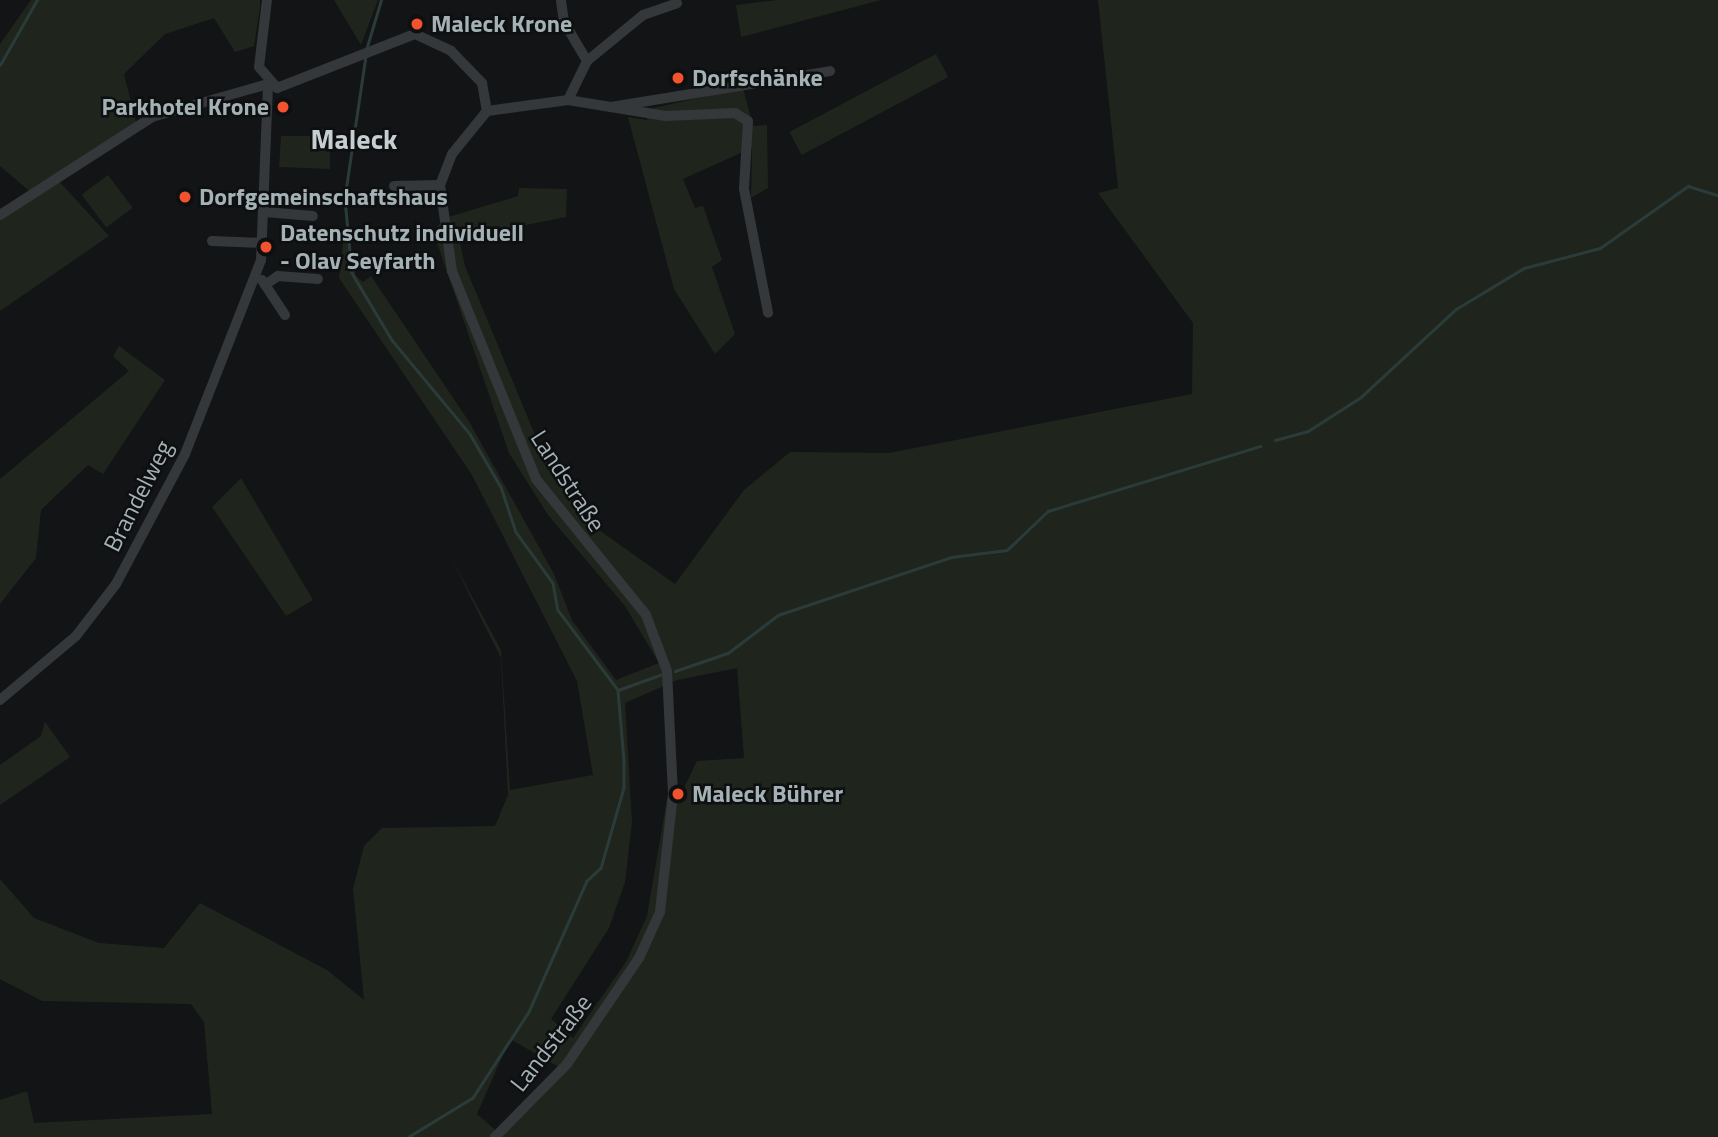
<!DOCTYPE html>
<html>
<head>
<meta charset="utf-8">
<style>
	body { margin:0 }
	#map { position:relative; width:1718px; height:1137px; overflow:hidden; background:#131415; font-family:"Titillium Web",sans-serif }
	div>[style] { position:absolute }
	.green>* { inset:0; background:#1f251d; transform-origin:0 0 }
	.stream>* { height:2.5px; margin:-1.25px; padding:0 1.25px; transform-origin:1.25px; border-radius:1.25px; background:#2b3b3a }
	.minor>* { height:10px; margin:-5px; padding:0 5px; transform-origin:5px; border-radius:5px; background:#34383a }
	.dots>* { width:19px; height:19px; translate:-50% -50%; box-sizing:border-box; border:4px solid #0e0f10; border-radius:50% }
	span { translate:-50% -50%; white-space:nowrap; text-align:center; line-height:1.15; -webkit-text-stroke:5px #0e0f10; paint-order:stroke }
	.poi-label { font-size:24px; color:#a5b2b5; font-weight:700 }
	.left { translate:0 -50%; text-align:left }
	.right { translate:-100% -50%; text-align:right }
	.street-label { font-size:24px; color:#a5b2b5 }
	.quarter-label { font-size:28px; color:#c6ced1; font-weight:700 }
</style>
</head>
<body>
<div id="map">
	<div class="green">
		<i style="clip-path:polygon(31px 0,260px 0,260px 7px,254px 46px,235px 52px,214px 18px,165px 34px,124px 74px,136px 122px,57px 179px,109px 236px,0 311px,0 214px,33px 194px,0 166px,0 44px)"></i>
		<i style="clip-path:polygon(334px 0,378px 0,361px 45px)"></i>
		<i style="clip-path:polygon(777px 0,881px 0,741px 37px,736px 5px)"></i>
		<i style="clip-path:polygon(evenodd,1098px 0,1718px 0,1718px 1137px,0 1137px,0 1100px,27px 1091px,34px 1123px,212px 1114px,204px 1022px,191px 1004px,42px 1001px,0 979px,0 879px,34px 918px,99px 943px,164px 948px,200px 903px,327px 970px,364px 1000px,353px 889px,364px 846px,382px 828px,495px 826px,508px 795px,501px 658px,450px 556px,501px 650px,510px 790px,593px 775px,577px 681px,472px 475px,339px 278px,345px 225px,356px 276px,363px 282px,371px 276px,470px 423px,554px 574px,572px 620px,616px 680px,659px 663px,625px 606px,548px 515px,509px 453px,433px 231px,445px 218px,518px 196px,519px 188px,567px 189px,566px 217px,459px 238px,465px 266px,545px 459px,567px 497px,599px 530px,675px 584px,744px 490px,790px 452px,889px 453px,1192px 394px,1193px 323px,1098px 193px,1118px 188px,1098px 0,737px 668px,744px 758px,697px 761px,679px 798px,667px 799px,647px 916px,626px 962px,573px 1038px,551px 1019px,609px 928px,625px 882px,632px 822px,625px 703px,677px 680px,737px 668px,1098px 0,510px 1039px,566px 1071px,501px 1135px,477px 1114px,510px 1039px)"></i>
		<i style="left:936px;top:54px;width:26px;height:166px;rotate:62deg"></i>
		<i style="clip-path:polygon(743px 88px,753px 126px,767px 125px,768px 188px,751px 198px,752px 148px,683px 179px,695px 208px,703px 206px,722px 260px,712px 267px,735px 334px,715px 354px,674px 289px,628px 117px,647px 120px,649px 109px)"></i>
		<i style="clip-path:polygon(314px 129px,330px 129px,330px 169px,279px 167px,281px 136px,312px 136px)"></i>
		<i style="left:108px;top:175px;width:41px;height:33px;rotate:53deg"></i>
		<i style="clip-path:polygon(119px 346px,165px 380px,103px 474px,88px 465px,41px 510px,36px 558px,0 604px,0 479px,129px 371px,113px 356px)"></i>
		<i style="clip-path:polygon(241px 478px,313px 600px,286px 616px,212px 507px)"></i>
		<i style="clip-path:polygon(45px 722px,70px 757px,0 805px,0 765px,41px 736px)"></i>
	</div>
	<div class="stream">
		<i style="left:366px;top:50px;width:52px;rotate:-73.3deg"></i>
		<i style="left:366px;top:56px;width:145px;rotate:98.4deg"></i>
		<i style="left:345px;top:199px;width:74px;rotate:84.6deg"></i>
		<i style="left:352px;top:273px;width:78px;rotate:59.2deg"></i>
		<i style="left:392px;top:340px;width:122px;rotate:50.3deg"></i>
		<i style="left:470px;top:434px;width:61px;rotate:59.7deg"></i>
		<i style="left:501px;top:487px;width:47px;rotate:71.6deg"></i>
		<i style="left:516px;top:532px;width:63px;rotate:54deg"></i>
		<i style="left:553px;top:583px;width:27px;rotate:80deg"></i>
		<i style="left:558px;top:610px;width:100px;rotate:53.1deg"></i>
		<i style="left:618px;top:690px;width:70px;rotate:85.1deg"></i>
		<i style="left:624px;top:760px;width:28px;rotate:90deg"></i>
		<i style="left:624px;top:788px;width:83px;rotate:106deg"></i>
		<i style="left:601px;top:868px;width:19px;rotate:137deg"></i>
		<i style="left:587px;top:881px;width:143px;rotate:113.9deg"></i>
		<i style="left:529px;top:1012px;width:103px;rotate:123.1deg"></i>
		<i style="left:473px;top:1098px;width:75px;rotate:148.6deg"></i>
		<i style="left:0;top:65px;width:75px;rotate:-60.4deg"></i>
		<i style="left:1275px;top:440px;width:34px;rotate:-15deg"></i>
		<i style="left:1308px;top:431px;width:63px;rotate:-32.7deg"></i>
		<i style="left:1361px;top:397px;width:129px;rotate:-42.8deg"></i>
		<i style="left:1456px;top:309px;width:79px;rotate:-31.1deg"></i>
		<i style="left:1524px;top:268px;width:79px;rotate:-14.7deg"></i>
		<i style="left:1600px;top:248px;width:108px;rotate:-35.2deg"></i>
		<i style="left:1688px;top:186px;width:31px;rotate:17deg"></i>
		<i style="left:675px;top:671px;width:56px;rotate:-18.8deg"></i>
		<i style="left:728px;top:653px;width:63px;rotate:-37.2deg"></i>
		<i style="left:778px;top:615px;width:182px;rotate:-18.5deg"></i>
		<i style="left:951px;top:557px;width:56px;rotate:-7.1deg"></i>
		<i style="left:1007px;top:550px;width:57px;rotate:-43.6deg"></i>
		<i style="left:1048px;top:511px;width:222px;rotate:-17deg"></i>
		<i style="left:618px;top:690px;width:45px;rotate:-19.7deg"></i>
	</div>
	<div class="minor">
		<i style="left:267px;top:0;width:67px;rotate:96.8deg"></i>
		<i style="left:259px;top:67px;width:28px;rotate:49deg"></i>
		<i style="left:277px;top:88px;width:148px;rotate:-21.4deg"></i>
		<i style="left:415px;top:34px;width:40px;rotate:25deg"></i>
		<i style="left:451px;top:51px;width:45px;rotate:45.9deg"></i>
		<i style="left:482px;top:83px;width:28px;rotate:80deg"></i>
		<i style="left:487px;top:111px;width:55px;rotate:129.1deg"></i>
		<i style="left:452px;top:154px;width:33px;rotate:111deg"></i>
		<i style="left:440px;top:185px;width:87px;rotate:82.1deg"></i>
		<i style="left:452px;top:271px;width:224px;rotate:68deg"></i>
		<i style="left:536px;top:479px;width:175px;rotate:51deg"></i>
		<i style="left:646px;top:615px;width:60px;rotate:69.4deg"></i>
		<i style="left:667px;top:671px;width:123px;rotate:87.2deg"></i>
		<i style="left:673px;top:794px;width:119px;rotate:96.3deg"></i>
		<i style="left:660px;top:912px;width:51px;rotate:114.5deg"></i>
		<i style="left:639px;top:958px;width:128px;rotate:124.2deg"></i>
		<i style="left:567px;top:1064px;width:103px;rotate:134.6deg"></i>
		<i style="left:587px;top:61px;width:72px;rotate:-39.4deg"></i>
		<i style="left:643px;top:15px;width:36px;rotate:-19deg"></i>
		<i style="left:568px;top:100px;width:99px;rotate:9.3deg"></i>
		<i style="left:666px;top:116px;width:69px;rotate:-2.5deg"></i>
		<i style="left:735px;top:113px;width:15px;rotate:32deg"></i>
		<i style="left:748px;top:121px;width:68px;rotate:93.4deg"></i>
		<i style="left:744px;top:189px;width:126px;rotate:79deg"></i>
		<i style="left:611px;top:107px;width:222px;rotate:-9.3deg"></i>
		<i style="left:487px;top:111px;width:82px;rotate:-7.7deg"></i>
		<i style="left:568px;top:100px;width:43px;rotate:-64deg"></i>
		<i style="left:587px;top:61px;width:45px;rotate:-120.5deg"></i>
		<i style="left:564px;top:22px;width:22px;rotate:-98deg"></i>
		<i style="left:394px;top:186px;width:46px;rotate:-1.2deg"></i>
		<i style="left:265px;top:212px;width:48px;rotate:4.8deg"></i>
		<i style="left:0;top:215px;width:181px;rotate:-32.8deg"></i>
		<i style="left:152px;top:117px;width:121px;rotate:-15.9deg"></i>
		<i style="left:212px;top:241px;width:51px;rotate:2.2deg"></i>
		<i style="left:262px;top:280px;width:42px;rotate:56.7deg"></i>
		<i style="left:265px;top:285px;width:16px;rotate:-35deg"></i>
		<i style="left:278px;top:276px;width:40px;rotate:4.3deg"></i>
		<i style="left:0;top:700px;width:99px;rotate:-40.1deg"></i>
		<i style="left:76px;top:636px;width:66px;rotate:-52.4deg"></i>
		<i style="left:116px;top:584px;width:147px;rotate:-62deg"></i>
		<i style="left:185px;top:454px;width:208px;rotate:-68.6deg"></i>
		<i style="left:261px;top:260px;width:176px;rotate:-87.7deg"></i>
	</div>
	<div class="dots">
		<i style="left:417px;top:24px;background:#f2522e"></i>
		<i style="left:678px;top:78px;background:#f2522e"></i>
		<i style="left:283px;top:107px;background:#f2522e"></i>
		<i style="left:185px;top:197px;background:#f2522e"></i>
		<i style="left:266px;top:247px;background:#f2522e"></i>
		<i style="left:678px;top:794px;background:#f2522e"></i>
	</div>
	<div class="poi-label">
		<span class="left" style="left:431px;top:24px">Maleck Krone</span>
		<span class="left" style="left:692px;top:78px">Dorfschänke</span>
		<span class="right" style="left:269px;top:107px">Parkhotel Krone</span>
		<span class="left" style="left:199px;top:197px">Dorfgemeinschaftshaus</span>
		<span class="left" style="left:280px;top:247px">Datenschutz individuell<br>- Olav Seyfarth</span>
		<span class="left" style="left:692px;top:794px">Maleck Bührer</span>
	</div>
	<div class="street-label">
		<span style="left:568px;top:481px;rotate:57deg">Landstraße</span>
		<span style="left:138px;top:496px;rotate:-63deg">Brandelweg</span>
		<span style="left:551px;top:1043px;rotate:-52deg">Landstraße</span>
	</div>
	<div class="quarter-label">
		<span style="left:354px;top:139px">Maleck</span>
	</div>
</div>
</body>
</html>
